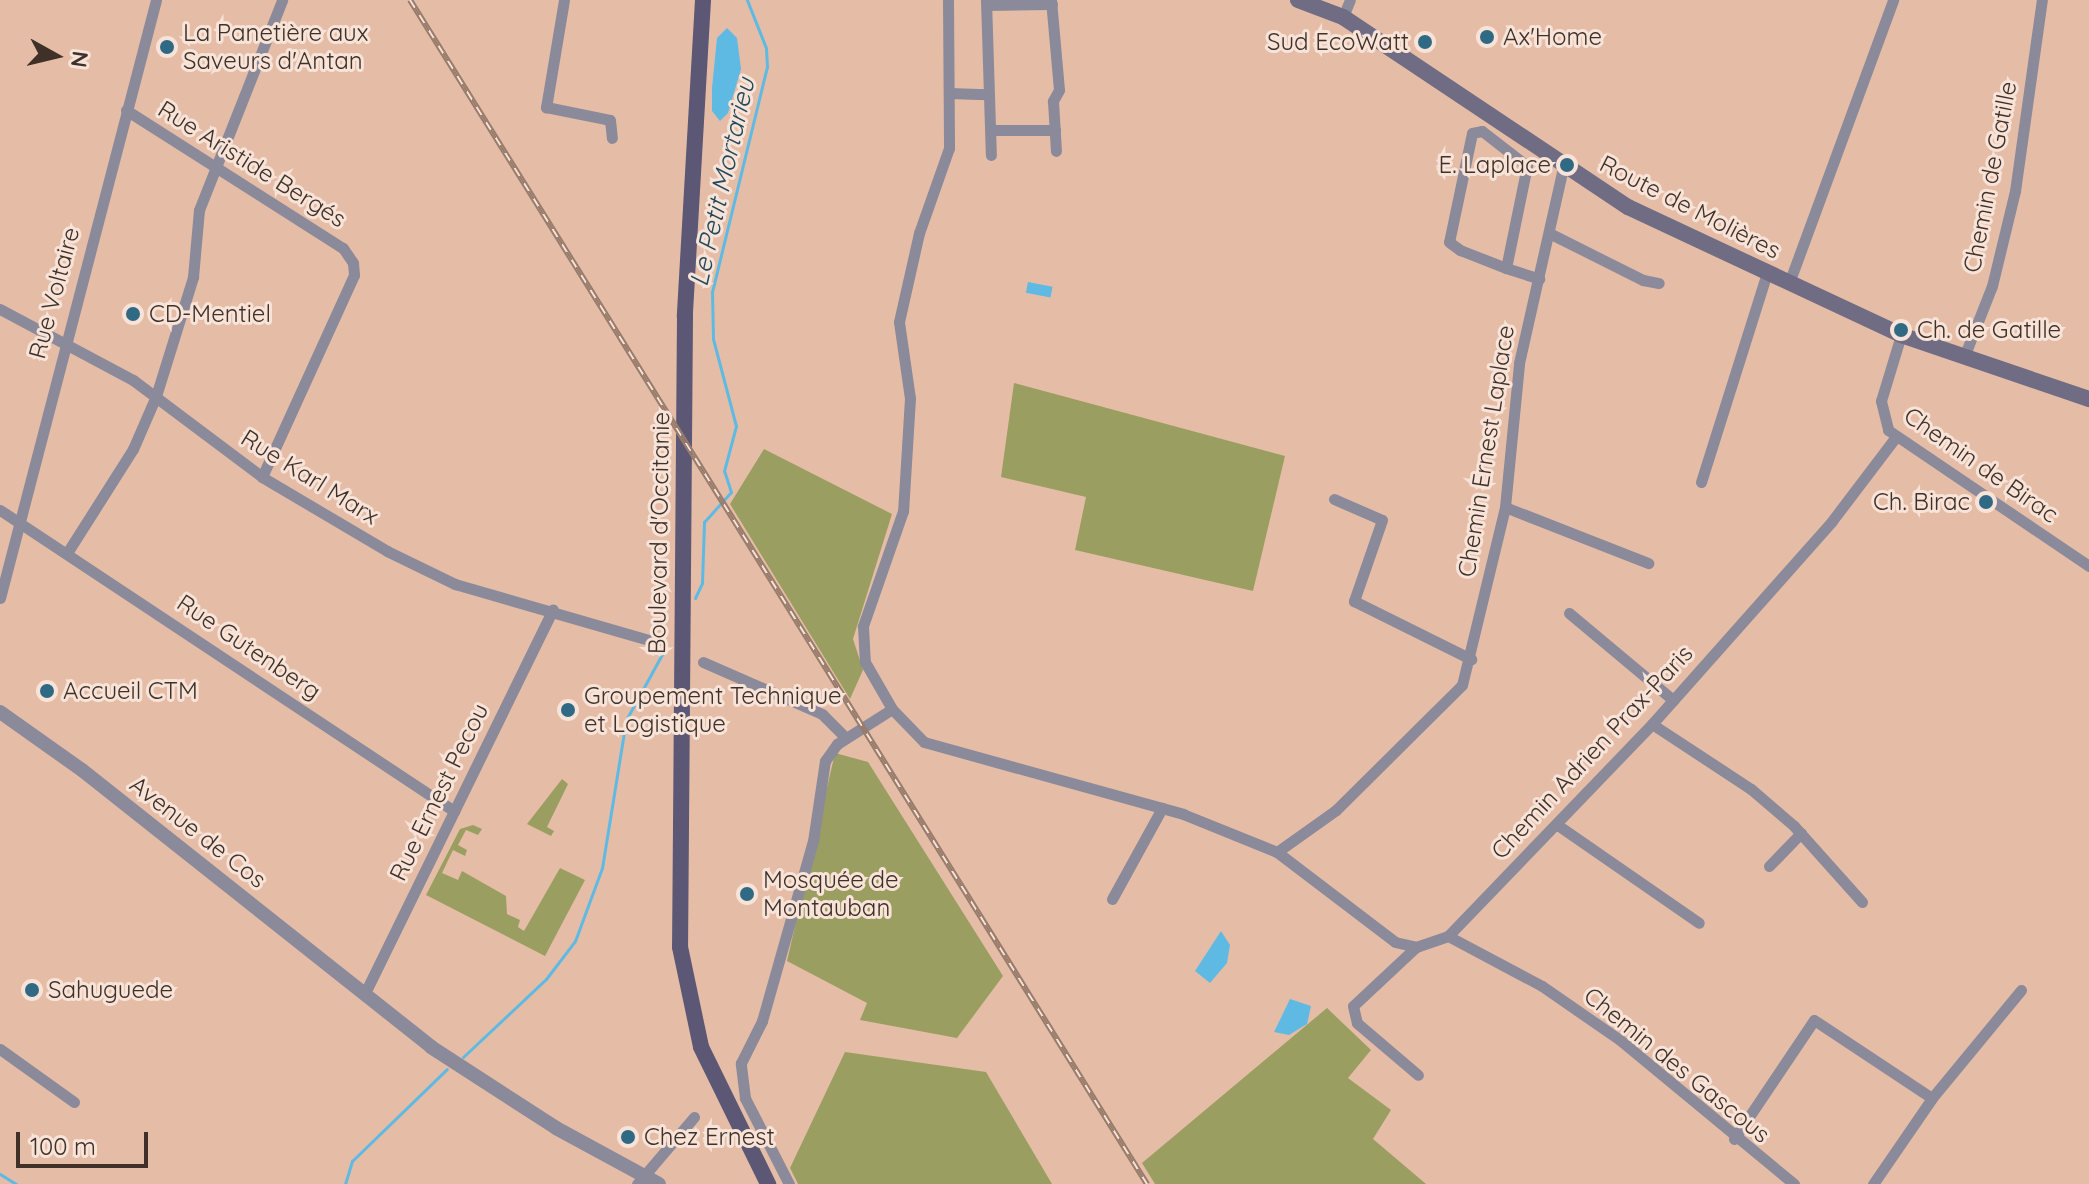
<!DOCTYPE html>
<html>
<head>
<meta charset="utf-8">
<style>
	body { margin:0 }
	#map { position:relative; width:2089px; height:1184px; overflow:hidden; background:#e5bda7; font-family:Quicksand,sans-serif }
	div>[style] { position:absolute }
	.green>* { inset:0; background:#9b9e61 }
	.water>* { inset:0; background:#5fbae3; transform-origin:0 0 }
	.stream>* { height:3px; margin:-1.5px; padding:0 1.5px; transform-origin:1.5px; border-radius:1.5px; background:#5fbae3 }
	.minor>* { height:11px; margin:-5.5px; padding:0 5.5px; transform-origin:5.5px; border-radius:5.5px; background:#8b8a9a }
	.tertiary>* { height:14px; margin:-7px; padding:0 7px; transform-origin:7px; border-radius:7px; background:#8b8a9a }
	.secondary>* { height:16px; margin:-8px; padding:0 8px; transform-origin:8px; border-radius:8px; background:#6f6c84 }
	.primary>* { height:16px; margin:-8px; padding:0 8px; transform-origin:8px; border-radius:8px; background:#5b5774 }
	.rail>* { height:6px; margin-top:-3px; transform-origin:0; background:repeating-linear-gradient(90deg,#f8e3d8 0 9px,#987c6c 0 18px); box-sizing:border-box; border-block:2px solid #987c6c }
	.dots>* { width:22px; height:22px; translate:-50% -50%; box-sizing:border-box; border:4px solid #f8e3d8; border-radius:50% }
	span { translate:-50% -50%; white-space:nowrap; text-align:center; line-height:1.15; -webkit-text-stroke:6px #f8e3d8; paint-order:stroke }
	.poi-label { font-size:24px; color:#403128 }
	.left { translate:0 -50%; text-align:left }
	.right { translate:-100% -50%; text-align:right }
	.street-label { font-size:24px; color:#403128 }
	.water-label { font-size:26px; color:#21495b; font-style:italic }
	.north { position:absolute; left:16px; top:16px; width:80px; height:80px; -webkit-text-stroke:6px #f8e3d8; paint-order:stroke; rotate:98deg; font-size:22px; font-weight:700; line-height:32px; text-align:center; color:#403128 }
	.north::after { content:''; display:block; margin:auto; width:28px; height:36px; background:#403128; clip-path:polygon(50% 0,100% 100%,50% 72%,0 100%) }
	.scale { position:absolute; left:16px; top:1132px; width:132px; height:36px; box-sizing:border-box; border:4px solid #403128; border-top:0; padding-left:10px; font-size:24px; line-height:28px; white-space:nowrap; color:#403128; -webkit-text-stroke:6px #f8e3d8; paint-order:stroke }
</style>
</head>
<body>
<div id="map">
	<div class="green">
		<i style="clip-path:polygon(1014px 383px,1285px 456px,1253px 591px,1075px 550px,1086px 497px,1001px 477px)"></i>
		<i style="clip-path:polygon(764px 449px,892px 514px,853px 639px,863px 670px,850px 699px,730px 504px)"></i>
		<i style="clip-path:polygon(835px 753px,868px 762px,1003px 976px,957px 1038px,860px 1020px,867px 1003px,787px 961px)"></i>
		<i style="clip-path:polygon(562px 779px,568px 784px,547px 827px,554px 831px,551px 836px,527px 824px)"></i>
		<i style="clip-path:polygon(473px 825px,482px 829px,478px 835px,466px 830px,458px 845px,467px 850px,465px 856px,453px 850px,442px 873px,458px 880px,462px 871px,506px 896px,507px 914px,520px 920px,518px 927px,524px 931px,560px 868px,585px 880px,545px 956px,426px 895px,460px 829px)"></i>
		<i style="clip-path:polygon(1327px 1008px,1371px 1050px,1348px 1078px,1391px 1110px,1373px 1139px,1426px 1184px,1155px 1184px,1142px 1163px)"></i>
		<i style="clip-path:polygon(845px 1052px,986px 1072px,1052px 1184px,798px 1184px,790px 1168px)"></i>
	</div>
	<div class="water">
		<i style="clip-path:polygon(727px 28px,737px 38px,741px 69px,728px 113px,720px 121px,712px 111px,712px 88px,717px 38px)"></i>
		<i style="left:1028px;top:282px;width:25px;height:11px;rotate:11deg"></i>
		<i style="clip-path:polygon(1221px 931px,1230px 945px,1227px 963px,1210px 983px,1195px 971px)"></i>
		<i style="clip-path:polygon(1290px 999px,1311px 1006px,1307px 1024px,1289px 1035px,1274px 1032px)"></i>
	</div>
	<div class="stream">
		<i style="left:695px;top:598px;width:17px;rotate:-65deg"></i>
		<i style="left:702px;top:583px;width:61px;rotate:-88.1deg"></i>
		<i style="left:704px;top:522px;width:40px;rotate:-48deg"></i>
		<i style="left:731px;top:492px;width:22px;rotate:-108deg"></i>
		<i style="left:724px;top:471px;width:47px;rotate:-75.1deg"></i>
		<i style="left:736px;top:426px;width:90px;rotate:-104.8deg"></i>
		<i style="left:713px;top:339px;width:47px;rotate:-91.2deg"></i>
		<i style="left:712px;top:292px;width:232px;rotate:-76.3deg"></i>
		<i style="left:767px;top:67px;width:19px;rotate:-93deg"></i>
		<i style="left:766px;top:48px;width:52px;rotate:-111.6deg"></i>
		<i style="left:463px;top:1057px;width:114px;rotate:-43.2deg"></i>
		<i style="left:546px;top:979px;width:48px;rotate:-52.7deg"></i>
		<i style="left:575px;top:941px;width:78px;rotate:-69.7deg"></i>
		<i style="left:602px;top:868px;width:150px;rotate:-80.8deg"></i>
		<i style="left:626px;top:720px;width:83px;rotate:-61.3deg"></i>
		<i style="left:0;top:1174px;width:19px;rotate:32deg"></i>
		<i style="left:345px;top:1184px;width:24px;rotate:-73deg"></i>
		<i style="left:352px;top:1161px;width:132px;rotate:-44.1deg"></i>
	</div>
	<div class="minor">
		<i style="left:564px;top:0;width:109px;rotate:99.5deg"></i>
		<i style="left:546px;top:107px;width:65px;rotate:11.5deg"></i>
		<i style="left:610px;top:120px;width:18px;rotate:84deg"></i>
		<i style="left:948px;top:0;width:148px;rotate:89.6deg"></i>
		<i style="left:949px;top:148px;width:90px;rotate:109.4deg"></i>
		<i style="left:919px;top:233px;width:91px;rotate:102.7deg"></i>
		<i style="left:899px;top:322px;width:77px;rotate:81.8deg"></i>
		<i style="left:910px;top:398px;width:113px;rotate:93.5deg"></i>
		<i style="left:903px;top:511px;width:122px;rotate:109.2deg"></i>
		<i style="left:863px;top:626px;width:36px;rotate:87deg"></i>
		<i style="left:865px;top:662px;width:54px;rotate:60.1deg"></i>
		<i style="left:892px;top:709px;width:46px;rotate:45.9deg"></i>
		<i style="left:924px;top:742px;width:269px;rotate:15.5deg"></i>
		<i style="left:1183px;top:814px;width:101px;rotate:22deg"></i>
		<i style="left:1277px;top:852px;width:148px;rotate:37.3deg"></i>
		<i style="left:1395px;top:942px;width:22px;rotate:13deg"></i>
		<i style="left:1416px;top:947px;width:34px;rotate:-19deg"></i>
		<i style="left:986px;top:0;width:155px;rotate:88.2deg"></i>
		<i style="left:1051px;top:0;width:90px;rotate:84.9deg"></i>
		<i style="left:1059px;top:90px;width:13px;rotate:119deg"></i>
		<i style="left:1053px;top:101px;width:50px;rotate:86.6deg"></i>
		<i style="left:987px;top:5px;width:65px;rotate:-0.9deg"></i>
		<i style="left:1343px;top:17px;width:18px;rotate:-68deg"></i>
		<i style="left:949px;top:93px;width:37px;rotate:2deg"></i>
		<i style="left:126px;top:110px;width:257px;rotate:32.5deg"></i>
		<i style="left:343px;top:248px;width:18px;rotate:56deg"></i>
		<i style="left:353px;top:263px;width:12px;rotate:85deg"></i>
		<i style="left:354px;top:275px;width:222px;rotate:114.5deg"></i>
		<i style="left:992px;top:130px;width:63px"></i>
		<i style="left:1549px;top:233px;width:105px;rotate:26.6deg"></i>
		<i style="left:1643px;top:280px;width:16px;rotate:11deg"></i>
		<i style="left:1506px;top:268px;width:104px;rotate:-78.4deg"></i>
		<i style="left:1527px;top:166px;width:57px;rotate:-142.1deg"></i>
		<i style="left:1482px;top:131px;width:10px;rotate:169deg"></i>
		<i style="left:1472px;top:133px;width:111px;rotate:101.9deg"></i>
		<i style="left:1449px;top:242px;width:14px;rotate:36deg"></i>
		<i style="left:1460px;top:250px;width:49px;rotate:21.4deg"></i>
		<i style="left:1506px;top:268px;width:35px;rotate:18deg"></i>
		<i style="left:1789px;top:283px;width:302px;rotate:-69.8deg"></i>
		<i style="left:0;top:309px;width:151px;rotate:28.1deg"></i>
		<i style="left:133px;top:380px;width:161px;rotate:36.9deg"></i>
		<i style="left:262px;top:477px;width:145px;rotate:30.6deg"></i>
		<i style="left:387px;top:551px;width:76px;rotate:25.9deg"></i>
		<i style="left:455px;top:584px;width:209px;rotate:16.1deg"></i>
		<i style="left:1901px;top:335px;width:69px;rotate:106.9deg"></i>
		<i style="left:1881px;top:401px;width:30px;rotate:76deg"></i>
		<i style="left:1888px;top:430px;width:243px;rotate:34.1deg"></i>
		<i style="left:1964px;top:357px;width:76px;rotate:-68.5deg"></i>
		<i style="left:1992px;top:286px;width:98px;rotate:-76.4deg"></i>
		<i style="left:2015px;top:191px;width:193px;rotate:-82deg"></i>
		<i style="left:1701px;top:482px;width:219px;rotate:-72.5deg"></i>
		<i style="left:1334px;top:499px;width:52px;rotate:23.6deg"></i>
		<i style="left:1382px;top:520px;width:86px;rotate:109.1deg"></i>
		<i style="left:1354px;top:601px;width:131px;rotate:26.4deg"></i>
		<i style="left:1505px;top:507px;width:154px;rotate:21.4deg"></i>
		<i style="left:0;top:510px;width:545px;rotate:33.54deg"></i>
		<i style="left:67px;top:553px;width:123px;rotate:-57.6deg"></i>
		<i style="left:133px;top:449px;width:58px;rotate:-66.5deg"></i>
		<i style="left:156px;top:396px;width:125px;rotate:-72.7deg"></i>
		<i style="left:193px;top:277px;width:67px;rotate:-84.9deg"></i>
		<i style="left:199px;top:210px;width:226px;rotate:-68.4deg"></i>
		<i style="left:0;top:598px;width:618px;rotate:-75.38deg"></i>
		<i style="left:1569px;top:613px;width:136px;rotate:39.9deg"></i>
		<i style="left:703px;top:662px;width:130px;rotate:23.6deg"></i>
		<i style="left:822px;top:714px;width:33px;rotate:45deg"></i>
		<i style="left:1652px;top:724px;width:118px;rotate:33.3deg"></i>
		<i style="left:1751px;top:789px;width:57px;rotate:40.7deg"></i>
		<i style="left:1794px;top:826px;width:102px;rotate:48.2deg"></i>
		<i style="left:1559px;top:826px;width:170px;rotate:34.7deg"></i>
		<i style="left:1277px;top:852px;width:72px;rotate:-35.4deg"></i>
		<i style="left:1336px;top:810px;width:177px;rotate:-44.8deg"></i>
		<i style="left:1462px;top:685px;width:183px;rotate:-76.4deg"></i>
		<i style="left:1505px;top:507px;width:145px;rotate:-84.4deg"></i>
		<i style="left:1519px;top:363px;width:201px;rotate:-77.3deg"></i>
		<i style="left:1769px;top:866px;width:46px;rotate:-45.9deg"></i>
		<i style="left:1112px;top:899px;width:104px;rotate:-61.2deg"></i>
		<i style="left:1448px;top:936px;width:294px;rotate:-46.1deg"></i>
		<i style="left:1652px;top:724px;width:271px;rotate:-48.4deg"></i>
		<i style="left:1832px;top:521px;width:104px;rotate:-52.8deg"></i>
		<i style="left:1448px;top:936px;width:106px;rotate:28deg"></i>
		<i style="left:1542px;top:986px;width:95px;rotate:34.7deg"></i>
		<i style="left:1620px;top:1040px;width:226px;rotate:39.6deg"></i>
		<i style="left:1416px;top:947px;width:86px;rotate:136.9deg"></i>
		<i style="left:1353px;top:1006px;width:17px;rotate:77deg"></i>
		<i style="left:1357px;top:1023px;width:80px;rotate:40.4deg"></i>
		<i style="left:365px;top:993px;width:427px;rotate:-63.9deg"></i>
		<i style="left:0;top:1049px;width:91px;rotate:35.6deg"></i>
		<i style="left:1734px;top:1139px;width:143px;rotate:-56.1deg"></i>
		<i style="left:1814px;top:1020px;width:141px;rotate:33.5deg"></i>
		<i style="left:637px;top:1184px;width:88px;rotate:-49.6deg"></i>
		<i style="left:789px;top:1184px;width:97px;rotate:-117.1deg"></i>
		<i style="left:745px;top:1098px;width:35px;rotate:-97deg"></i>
		<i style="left:741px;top:1063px;width:47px;rotate:-63.4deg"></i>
		<i style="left:762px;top:1021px;width:187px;rotate:-74.2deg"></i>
		<i style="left:813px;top:841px;width:81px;rotate:-81.5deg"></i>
		<i style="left:825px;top:761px;width:21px;rotate:-55deg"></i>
		<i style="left:837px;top:744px;width:65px;rotate:-32.5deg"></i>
		<i style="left:1873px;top:1184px;width:104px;rotate:-55.5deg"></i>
		<i style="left:1932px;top:1098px;width:140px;rotate:-50.5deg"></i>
	</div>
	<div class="tertiary">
		<i style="left:0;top:712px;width:100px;rotate:35.3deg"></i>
		<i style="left:82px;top:770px;width:446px;rotate:38.4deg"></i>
		<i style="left:431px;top:1047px;width:149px;rotate:32.9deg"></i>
		<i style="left:556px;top:1128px;width:117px;rotate:28.5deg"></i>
	</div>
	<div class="secondary">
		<i style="left:1298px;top:0;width:48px;rotate:20.7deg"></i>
		<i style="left:1343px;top:17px;width:343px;rotate:33.7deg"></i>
		<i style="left:1628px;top:207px;width:302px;rotate:25.1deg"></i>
		<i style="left:1901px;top:335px;width:199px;rotate:18.8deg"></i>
	</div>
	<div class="primary">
		<i style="left:703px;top:0;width:317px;rotate:93.3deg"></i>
		<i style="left:685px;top:316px;width:631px;rotate:90.45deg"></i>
		<i style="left:680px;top:947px;width:102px;rotate:78.1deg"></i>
		<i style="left:701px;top:1047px;width:153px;rotate:63.9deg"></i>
	</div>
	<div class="rail">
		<i style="left:410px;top:0;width:1395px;rotate:58.1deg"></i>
	</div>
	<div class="dots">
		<i style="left:1487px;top:37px;background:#306983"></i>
		<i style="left:1425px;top:42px;background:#306983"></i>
		<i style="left:167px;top:47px;background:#306983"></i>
		<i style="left:1567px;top:165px;background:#306983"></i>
		<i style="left:133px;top:314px;background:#306983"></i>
		<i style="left:1901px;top:330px;background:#306983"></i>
		<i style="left:1986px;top:502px;background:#306983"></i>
		<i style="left:47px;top:691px;background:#306983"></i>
		<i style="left:568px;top:710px;background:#306983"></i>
		<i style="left:747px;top:894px;background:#306983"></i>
		<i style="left:32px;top:990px;background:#306983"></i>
		<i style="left:628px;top:1137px;background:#306983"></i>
	</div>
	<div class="poi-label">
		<span class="left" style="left:183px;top:47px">La Panetière aux<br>Saveurs d'Antan</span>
		<span class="left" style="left:1503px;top:37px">Ax'Home</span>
		<span class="right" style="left:1409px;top:42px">Sud EcoWatt</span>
		<span class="right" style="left:1551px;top:165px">E. Laplace</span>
		<span class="left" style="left:149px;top:314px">CD-Mentiel</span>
		<span class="left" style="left:1917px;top:330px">Ch. de Gatille</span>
		<span class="right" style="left:1970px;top:502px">Ch. Birac</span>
		<span class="left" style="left:63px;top:691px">Accueil CTM</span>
		<span class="left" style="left:584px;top:710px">Groupement Technique<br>et Logistique</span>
		<span class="left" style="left:763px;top:894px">Mosquée de<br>Montauban</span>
		<span class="left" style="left:48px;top:990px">Sahuguede</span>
		<span class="left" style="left:644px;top:1137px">Chez Ernest</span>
	</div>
	<div class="street-label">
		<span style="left:252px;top:164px;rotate:32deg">Rue Aristide Bergés</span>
		<span style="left:1990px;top:177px;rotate:-79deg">Chemin de Gatille</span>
		<span style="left:1690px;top:207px;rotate:27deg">Route de Molières</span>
		<span style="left:54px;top:293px;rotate:-75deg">Rue Voltaire</span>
		<span style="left:1486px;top:451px;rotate:-81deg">Chemin Ernest Laplace</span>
		<span style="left:1981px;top:465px;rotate:35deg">Chemin de Birac</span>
		<span style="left:310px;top:477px;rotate:32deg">Rue Karl Marx</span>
		<span style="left:659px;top:533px;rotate:-89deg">Boulevard d'Occitanie</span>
		<span style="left:249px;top:647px;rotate:34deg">Rue Gutenberg</span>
		<span style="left:1592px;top:752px;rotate:-47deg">Chemin Adrien Prax-Paris</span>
		<span style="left:439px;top:792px;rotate:-64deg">Rue Ernest Pecou</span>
		<span style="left:198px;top:832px;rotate:38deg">Avenue de Cos</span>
		<span style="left:1677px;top:1065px;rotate:39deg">Chemin des Gascous</span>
	</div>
	<div class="water-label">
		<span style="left:722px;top:182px;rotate:-77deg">Le Petit Mortarieu</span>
	</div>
	<div class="north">N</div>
	<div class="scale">100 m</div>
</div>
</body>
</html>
